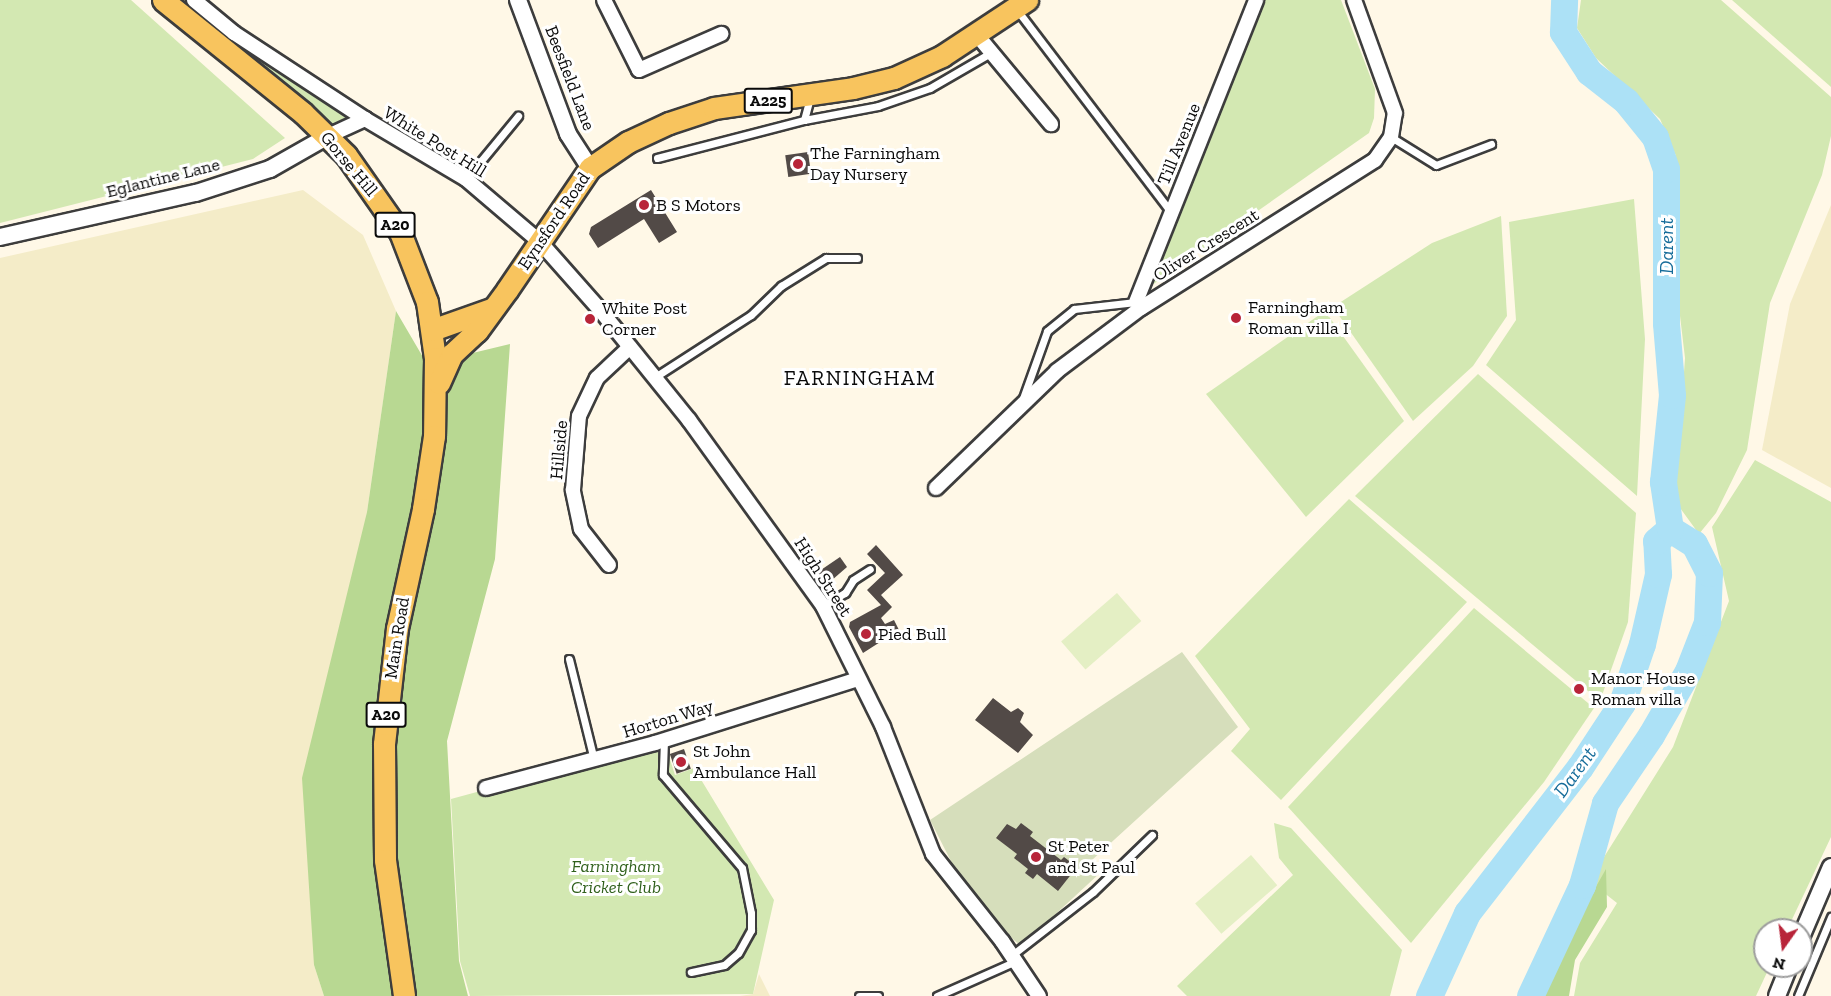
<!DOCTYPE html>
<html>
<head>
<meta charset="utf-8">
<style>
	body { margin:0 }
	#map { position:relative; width:1831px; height:996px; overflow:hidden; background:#fff8e7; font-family:"Zilla Slab",serif }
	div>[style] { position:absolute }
	.farmland>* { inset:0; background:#f4ecc8 }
	.green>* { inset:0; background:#d3e8b2 }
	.forest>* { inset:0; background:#b8d892 }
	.cemetery>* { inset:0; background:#d6debb }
	.pitch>* { inset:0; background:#e4efc4; transform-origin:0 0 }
	.river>* { height:27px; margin:-13.5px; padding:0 13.5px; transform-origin:13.5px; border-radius:13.5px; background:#ace1f6 }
	.building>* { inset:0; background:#524a47; transform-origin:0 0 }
	.roads { filter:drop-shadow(2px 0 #3d3d3d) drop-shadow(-2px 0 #3d3d3d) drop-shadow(0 2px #3d3d3d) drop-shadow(0 -2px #3d3d3d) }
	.service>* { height:7px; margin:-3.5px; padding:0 3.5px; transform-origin:3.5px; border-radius:3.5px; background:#fff }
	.minor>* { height:14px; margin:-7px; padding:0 7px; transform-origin:7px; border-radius:7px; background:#fff }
	.tertiary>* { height:16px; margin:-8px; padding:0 8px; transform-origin:8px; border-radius:8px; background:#fff }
	.primary>* { height:21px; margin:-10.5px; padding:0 10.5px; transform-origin:10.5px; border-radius:10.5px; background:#f8c45e }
	.dots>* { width:16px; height:16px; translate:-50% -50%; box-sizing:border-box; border:3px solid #fff; border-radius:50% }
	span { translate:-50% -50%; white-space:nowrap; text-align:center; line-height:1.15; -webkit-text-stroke:6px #fff; paint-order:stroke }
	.shield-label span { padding:2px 4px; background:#fff; border:2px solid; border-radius:4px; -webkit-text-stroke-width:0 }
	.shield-label { font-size:16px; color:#0a0a0a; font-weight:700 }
	.street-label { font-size:18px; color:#0a0a0a }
	.poi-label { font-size:18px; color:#0a0a0a }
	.left { translate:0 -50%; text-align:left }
	.park-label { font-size:18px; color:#30601c; font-style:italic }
	.water-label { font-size:20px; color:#156c9a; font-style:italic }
	.quarter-label { font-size:21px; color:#0a0a0a; letter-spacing:1.5px }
	.north { position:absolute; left:1753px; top:918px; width:60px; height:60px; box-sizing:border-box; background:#fff; border:2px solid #9d9d9d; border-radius:50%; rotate:194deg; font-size:16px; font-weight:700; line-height:24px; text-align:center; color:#0a0a0a }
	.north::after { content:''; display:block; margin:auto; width:21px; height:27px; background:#b82439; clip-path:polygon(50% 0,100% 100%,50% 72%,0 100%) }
</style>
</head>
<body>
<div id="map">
	<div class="farmland">
		<i style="clip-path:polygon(303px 190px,363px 235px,396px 311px,367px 512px,314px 965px,324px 996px,0 996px,0 258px)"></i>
		<i style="clip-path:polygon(1831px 205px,1831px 488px,1762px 450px,1790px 304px)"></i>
		<i style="clip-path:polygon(759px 974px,770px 996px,740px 996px,753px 994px)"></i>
	</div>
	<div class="green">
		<i style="clip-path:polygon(0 0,131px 0,285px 138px,253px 159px,0 223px)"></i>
		<i style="clip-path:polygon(170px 0,192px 0,364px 118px,334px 139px)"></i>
		<i style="clip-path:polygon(1258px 0,1341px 0,1375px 89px,1374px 118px,1369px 133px,1142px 292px)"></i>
		<i style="clip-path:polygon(1581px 0,1721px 0,1831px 97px,1831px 136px,1822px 175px,1770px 303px,1747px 450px,1716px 513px,1699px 534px,1675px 501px,1685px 358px,1678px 299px,1676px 156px,1660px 119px,1596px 58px,1577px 28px)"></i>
		<i style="clip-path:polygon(1732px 0,1831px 0,1831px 87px)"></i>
		<i style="clip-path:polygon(1634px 199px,1645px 339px,1637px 496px,1486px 365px,1516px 320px,1509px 222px)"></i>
		<i style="clip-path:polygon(1501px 216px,1507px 316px,1473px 366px,1413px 421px,1333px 307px,1432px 243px)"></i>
		<i style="clip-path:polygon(1325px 311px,1404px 421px,1306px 517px,1206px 394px)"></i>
		<i style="clip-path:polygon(1478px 374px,1636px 513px,1628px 622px,1600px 701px,1355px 496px)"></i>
		<i style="clip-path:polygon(1755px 460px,1831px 502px,1831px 837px,1787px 930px,1765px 930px,1765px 966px,1770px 966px,1756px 996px,1574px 996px,1580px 963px,1617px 903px,1589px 881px,1673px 747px,1729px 601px,1712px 527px)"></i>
		<i style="clip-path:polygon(1349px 499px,1467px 602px,1281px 800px,1231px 751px,1250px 729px,1195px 656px)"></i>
		<i style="clip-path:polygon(1474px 608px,1594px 708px,1544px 782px,1411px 943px,1288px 807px)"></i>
		<i style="clip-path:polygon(664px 741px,675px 775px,694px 768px,774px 900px,753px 994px,470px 996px,460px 961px,451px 799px)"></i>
		<i style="clip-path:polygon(1274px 823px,1291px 828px,1402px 950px,1390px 996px,1187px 996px,1177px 986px,1293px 875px,1279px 858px)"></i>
	</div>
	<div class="forest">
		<i style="clip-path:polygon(396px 311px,427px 364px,510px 344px,495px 559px,447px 741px,459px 961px,468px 996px,324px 996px,314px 965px,302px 778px,367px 512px)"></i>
		<i style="clip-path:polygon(1606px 869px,1607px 907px,1575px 960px,1569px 996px,1541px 996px,1556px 957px)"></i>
	</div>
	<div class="cemetery">
		<i style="clip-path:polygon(1182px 652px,1238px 727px,1092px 860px,1100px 873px,1021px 946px,1007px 934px,954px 867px,930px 820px)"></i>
	</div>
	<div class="pitch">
		<i style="left:1117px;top:593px;width:37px;height:74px;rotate:49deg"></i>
		<i style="left:1251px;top:855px;width:40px;height:74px;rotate:49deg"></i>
	</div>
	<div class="river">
		<i style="left:1429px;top:996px;width:91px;rotate:-65.4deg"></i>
		<i style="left:1467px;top:913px;width:185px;rotate:-52.3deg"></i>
		<i style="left:1580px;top:767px;width:77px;rotate:-56.7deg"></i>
		<i style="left:1622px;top:703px;width:62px;rotate:-71.3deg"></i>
		<i style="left:1642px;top:644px;width:72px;rotate:-77.1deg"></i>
		<i style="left:1658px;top:574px;width:33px;rotate:-93deg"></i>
		<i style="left:1656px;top:541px;width:18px;rotate:-41deg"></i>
		<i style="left:1530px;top:996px;width:123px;rotate:-64.9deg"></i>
		<i style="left:1582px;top:885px;width:85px;rotate:-74.3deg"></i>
		<i style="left:1605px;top:803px;width:82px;rotate:-55.9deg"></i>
		<i style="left:1651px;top:735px;width:74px;rotate:-60deg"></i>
		<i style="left:1688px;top:671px;width:53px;rotate:-68.8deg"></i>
		<i style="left:1707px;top:622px;width:49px;rotate:-87.7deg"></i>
		<i style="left:1709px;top:573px;width:33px;rotate:-117deg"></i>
		<i style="left:1694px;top:544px;width:28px;rotate:-148deg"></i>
		<i style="left:1670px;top:529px;width:48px;rotate:-98.5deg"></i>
		<i style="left:1663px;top:482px;width:87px;rotate:-84.1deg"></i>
		<i style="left:1672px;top:395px;width:72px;rotate:-94.8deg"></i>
		<i style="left:1666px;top:323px;width:154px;rotate:-90deg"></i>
		<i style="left:1666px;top:169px;width:34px;rotate:-109deg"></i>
		<i style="left:1655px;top:137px;width:46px;rotate:-128.9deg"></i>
		<i style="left:1626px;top:101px;width:47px;rotate:-141.9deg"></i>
		<i style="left:1589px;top:72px;width:48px;rotate:-123deg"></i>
		<i style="left:1563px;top:32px;width:32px;rotate:-88deg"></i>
	</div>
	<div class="building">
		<i style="left:808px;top:152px;width:22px;height:23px;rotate:82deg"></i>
		<i style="clip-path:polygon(651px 190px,677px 232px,659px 243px,644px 219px,598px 248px,589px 234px,591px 227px)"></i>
		<i style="clip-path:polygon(876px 545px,903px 575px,881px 595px,892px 607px,881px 618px,885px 624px,894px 620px,899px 630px,863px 653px,849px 627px,850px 622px,881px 605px,867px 590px,885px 573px,867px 554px)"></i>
		<i style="clip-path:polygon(840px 557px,847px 567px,824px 587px,815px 574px)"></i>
		<i style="clip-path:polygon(993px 698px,1011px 712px,1018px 708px,1024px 713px,1020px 722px,1033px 735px,1018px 753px,975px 720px)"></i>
		<i style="left:684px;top:749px;width:21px;height:15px;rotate:71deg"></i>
		<i style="clip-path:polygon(1021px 823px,1033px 832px,1030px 836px,1061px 860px,1064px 857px,1077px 867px,1058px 891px,1037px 874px,1033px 879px,1025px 873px,1028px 869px,1014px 858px,1017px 854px,996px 838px,1007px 824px,1016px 829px)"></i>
	</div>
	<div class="roads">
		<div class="service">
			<i style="left:1017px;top:10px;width:254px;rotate:52.7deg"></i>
			<i style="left:804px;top:120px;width:24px;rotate:-75deg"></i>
			<i style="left:1391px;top:137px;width:53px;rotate:31.9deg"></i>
			<i style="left:1436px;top:165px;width:59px;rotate:-20.9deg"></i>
			<i style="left:657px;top:158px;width:152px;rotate:-14.5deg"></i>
			<i style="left:804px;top:120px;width:75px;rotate:-10.7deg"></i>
			<i style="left:878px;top:106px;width:55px;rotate:-19.1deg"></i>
			<i style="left:930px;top:88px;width:72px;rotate:-30.1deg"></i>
			<i style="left:466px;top:179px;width:82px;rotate:-50.5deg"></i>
			<i style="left:655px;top:377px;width:114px;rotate:-32.9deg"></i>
			<i style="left:751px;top:315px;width:42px;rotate:-44deg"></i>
			<i style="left:781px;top:286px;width:53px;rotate:-31.9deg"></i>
			<i style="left:826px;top:258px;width:31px"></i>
			<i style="left:1022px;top:401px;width:74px;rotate:-70.3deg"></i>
			<i style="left:1047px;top:331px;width:35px;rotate:-39deg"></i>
			<i style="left:1074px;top:309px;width:62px;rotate:-6.4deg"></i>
			<i style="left:823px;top:606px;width:26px;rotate:-31deg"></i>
			<i style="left:845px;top:593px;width:15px;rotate:-58deg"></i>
			<i style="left:853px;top:580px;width:20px;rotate:-33deg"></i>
			<i style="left:569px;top:659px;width:104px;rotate:76.1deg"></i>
			<i style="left:664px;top:740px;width:35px;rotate:92deg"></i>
			<i style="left:663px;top:775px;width:122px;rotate:49.7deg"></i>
			<i style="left:742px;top:868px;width:46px;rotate:78.7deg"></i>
			<i style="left:751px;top:913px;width:17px;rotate:90deg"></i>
			<i style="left:751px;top:930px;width:26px;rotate:119deg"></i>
			<i style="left:738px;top:953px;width:18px;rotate:139deg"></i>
			<i style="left:724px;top:965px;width:34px;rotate:168deg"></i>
			<i style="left:1012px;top:955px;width:103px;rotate:-37.9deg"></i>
			<i style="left:1093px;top:892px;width:82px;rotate:-44deg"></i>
			<i style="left:859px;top:996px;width:19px"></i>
			<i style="left:937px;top:996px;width:86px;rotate:-23.9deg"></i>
			<i style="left:1798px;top:996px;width:86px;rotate:-67.3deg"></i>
		</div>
		<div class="minor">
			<i style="left:194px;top:0;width:52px;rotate:39.5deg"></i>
			<i style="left:234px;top:33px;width:157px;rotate:33.3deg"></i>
			<i style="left:365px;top:119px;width:117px;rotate:30.7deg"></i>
			<i style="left:466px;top:179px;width:97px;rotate:40.4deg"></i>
			<i style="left:540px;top:242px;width:92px;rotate:48.5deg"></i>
			<i style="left:601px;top:311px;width:140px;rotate:51.1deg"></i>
			<i style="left:689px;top:420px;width:229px;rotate:54.2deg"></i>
			<i style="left:823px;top:606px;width:135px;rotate:63.6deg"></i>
			<i style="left:883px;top:727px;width:136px;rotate:68.5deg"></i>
			<i style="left:933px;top:854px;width:111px;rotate:51.6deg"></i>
			<i style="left:1002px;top:941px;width:66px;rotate:56.1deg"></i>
			<i style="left:604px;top:0;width:78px;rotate:63.4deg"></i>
			<i style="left:639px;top:70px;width:90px;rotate:-23.7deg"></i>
			<i style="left:977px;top:35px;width:116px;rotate:50.3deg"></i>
			<i style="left:328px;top:136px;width:41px;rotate:-24.7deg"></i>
			<i style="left:1136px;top:302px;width:325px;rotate:-68.3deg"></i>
			<i style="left:936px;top:488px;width:168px;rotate:-44deg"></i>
			<i style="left:1057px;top:371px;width:105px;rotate:-36.9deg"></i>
			<i style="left:1141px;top:308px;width:277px;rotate:-32.3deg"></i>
			<i style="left:1375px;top:160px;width:28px;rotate:-55deg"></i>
			<i style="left:1391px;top:137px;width:24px;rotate:-81deg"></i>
			<i style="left:1395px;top:113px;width:120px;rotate:-109.9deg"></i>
			<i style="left:609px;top:565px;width:46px;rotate:-127.9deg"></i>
			<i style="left:581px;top:529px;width:40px;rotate:-102deg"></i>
			<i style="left:573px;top:490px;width:74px;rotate:-85.4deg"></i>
			<i style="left:579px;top:416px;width:42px;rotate:-64.7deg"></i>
			<i style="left:597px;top:378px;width:45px;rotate:-43.2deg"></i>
			<i style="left:486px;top:788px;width:175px;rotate:-14.9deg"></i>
			<i style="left:655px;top:743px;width:213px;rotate:-17.5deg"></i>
		</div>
		<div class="tertiary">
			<i style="left:518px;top:0;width:143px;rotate:69.5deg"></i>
			<i style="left:568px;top:134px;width:40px;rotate:57.1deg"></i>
			<i style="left:0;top:237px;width:201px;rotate:-12.7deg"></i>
			<i style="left:196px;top:193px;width:78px;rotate:-18deg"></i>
			<i style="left:270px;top:169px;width:67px;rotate:-29.6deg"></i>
			<i style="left:1801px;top:937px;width:76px;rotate:-66.8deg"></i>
			<i style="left:1777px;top:996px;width:32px;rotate:-68deg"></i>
		</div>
		<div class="primary">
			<i style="left:163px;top:0;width:180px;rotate:38.9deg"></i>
			<i style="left:303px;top:113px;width:60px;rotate:44.3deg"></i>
			<i style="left:346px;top:155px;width:94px;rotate:55deg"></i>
			<i style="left:400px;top:232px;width:75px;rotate:68.9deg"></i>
			<i style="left:427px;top:302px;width:57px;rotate:81.9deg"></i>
			<i style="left:435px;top:358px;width:78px;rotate:90.7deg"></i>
			<i style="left:434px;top:436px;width:74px;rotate:98.6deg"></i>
			<i style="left:423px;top:509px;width:122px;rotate:102.3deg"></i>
			<i style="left:397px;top:628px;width:117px;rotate:96.4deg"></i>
			<i style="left:384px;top:744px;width:116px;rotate:89.5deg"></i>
			<i style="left:385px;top:860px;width:137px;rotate:82deg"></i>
			<i style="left:432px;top:330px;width:63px;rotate:-19.6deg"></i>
			<i style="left:439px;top:383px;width:32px;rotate:-66deg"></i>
			<i style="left:452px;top:354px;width:34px;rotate:-43deg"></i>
			<i style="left:477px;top:331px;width:51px;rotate:-53.8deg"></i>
			<i style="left:507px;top:290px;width:148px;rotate:-55.8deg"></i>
			<i style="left:590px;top:168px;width:46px;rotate:-34.4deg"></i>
			<i style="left:628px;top:142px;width:45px;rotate:-24.9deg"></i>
			<i style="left:669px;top:123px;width:47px;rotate:-18.4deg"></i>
			<i style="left:714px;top:108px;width:140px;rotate:-8.2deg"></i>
			<i style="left:853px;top:88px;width:42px;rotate:-13.7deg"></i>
			<i style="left:894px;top:78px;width:53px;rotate:-24.6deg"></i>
			<i style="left:942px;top:56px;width:102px;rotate:-33.4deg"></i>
		</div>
	</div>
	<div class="dots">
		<i style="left:798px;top:164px;background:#b82439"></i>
		<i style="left:644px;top:205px;background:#b82439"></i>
		<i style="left:1236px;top:318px;background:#b82439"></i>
		<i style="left:590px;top:319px;background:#b82439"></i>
		<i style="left:866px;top:634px;background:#b82439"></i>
		<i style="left:1579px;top:689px;background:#b82439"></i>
		<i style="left:681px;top:762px;background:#b82439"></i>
		<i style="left:1036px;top:857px;background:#b82439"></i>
	</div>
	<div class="shield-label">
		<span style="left:768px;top:101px">A225</span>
		<span style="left:395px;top:225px">A20</span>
		<span style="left:386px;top:715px">A20</span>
	</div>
	<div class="street-label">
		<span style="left:570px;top:78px;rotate:69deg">Beesfield Lane</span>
		<span style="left:435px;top:142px;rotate:32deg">White Post Hill</span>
		<span style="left:1179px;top:144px;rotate:-68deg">Till Avenue</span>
		<span style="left:349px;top:164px;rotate:50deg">Gorse Hill</span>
		<span style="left:163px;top:178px;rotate:-14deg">Eglantine Lane</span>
		<span style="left:554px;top:221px;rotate:-56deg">Eynsford Road</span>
		<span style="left:1206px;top:245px;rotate:-32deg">Oliver Crescent</span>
		<span style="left:559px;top:450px;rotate:-85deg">Hillside</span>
		<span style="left:823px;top:577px;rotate:57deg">High Street</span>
		<span style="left:397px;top:638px;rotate:-81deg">Main Road</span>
		<span style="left:668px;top:719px;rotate:-17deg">Horton Way</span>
	</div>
	<div class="poi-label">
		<span class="left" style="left:810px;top:164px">The Farningham<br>Day Nursery</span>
		<span class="left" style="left:656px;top:205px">B S Motors</span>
		<span class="left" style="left:1248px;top:318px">Farningham<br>Roman villa I</span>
		<span class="left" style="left:602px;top:319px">White Post<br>Corner</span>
		<span class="left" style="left:878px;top:634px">Pied Bull</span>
		<span class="left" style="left:1591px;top:689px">Manor House<br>Roman villa</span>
		<span class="left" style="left:693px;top:762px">St John<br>Ambulance Hall</span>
		<span class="left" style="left:1048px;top:857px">St Peter<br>and St Paul</span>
	</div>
	<div class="park-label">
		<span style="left:616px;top:877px">Farningham<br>Cricket Club</span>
	</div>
	<div class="water-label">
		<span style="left:1666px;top:246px;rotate:-90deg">Darent</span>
		<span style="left:1575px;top:772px;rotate:-54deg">Darent</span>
	</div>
	<div class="quarter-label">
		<span style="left:860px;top:378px">FARNINGHAM</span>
	</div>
	<div class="north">N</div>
</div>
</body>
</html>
